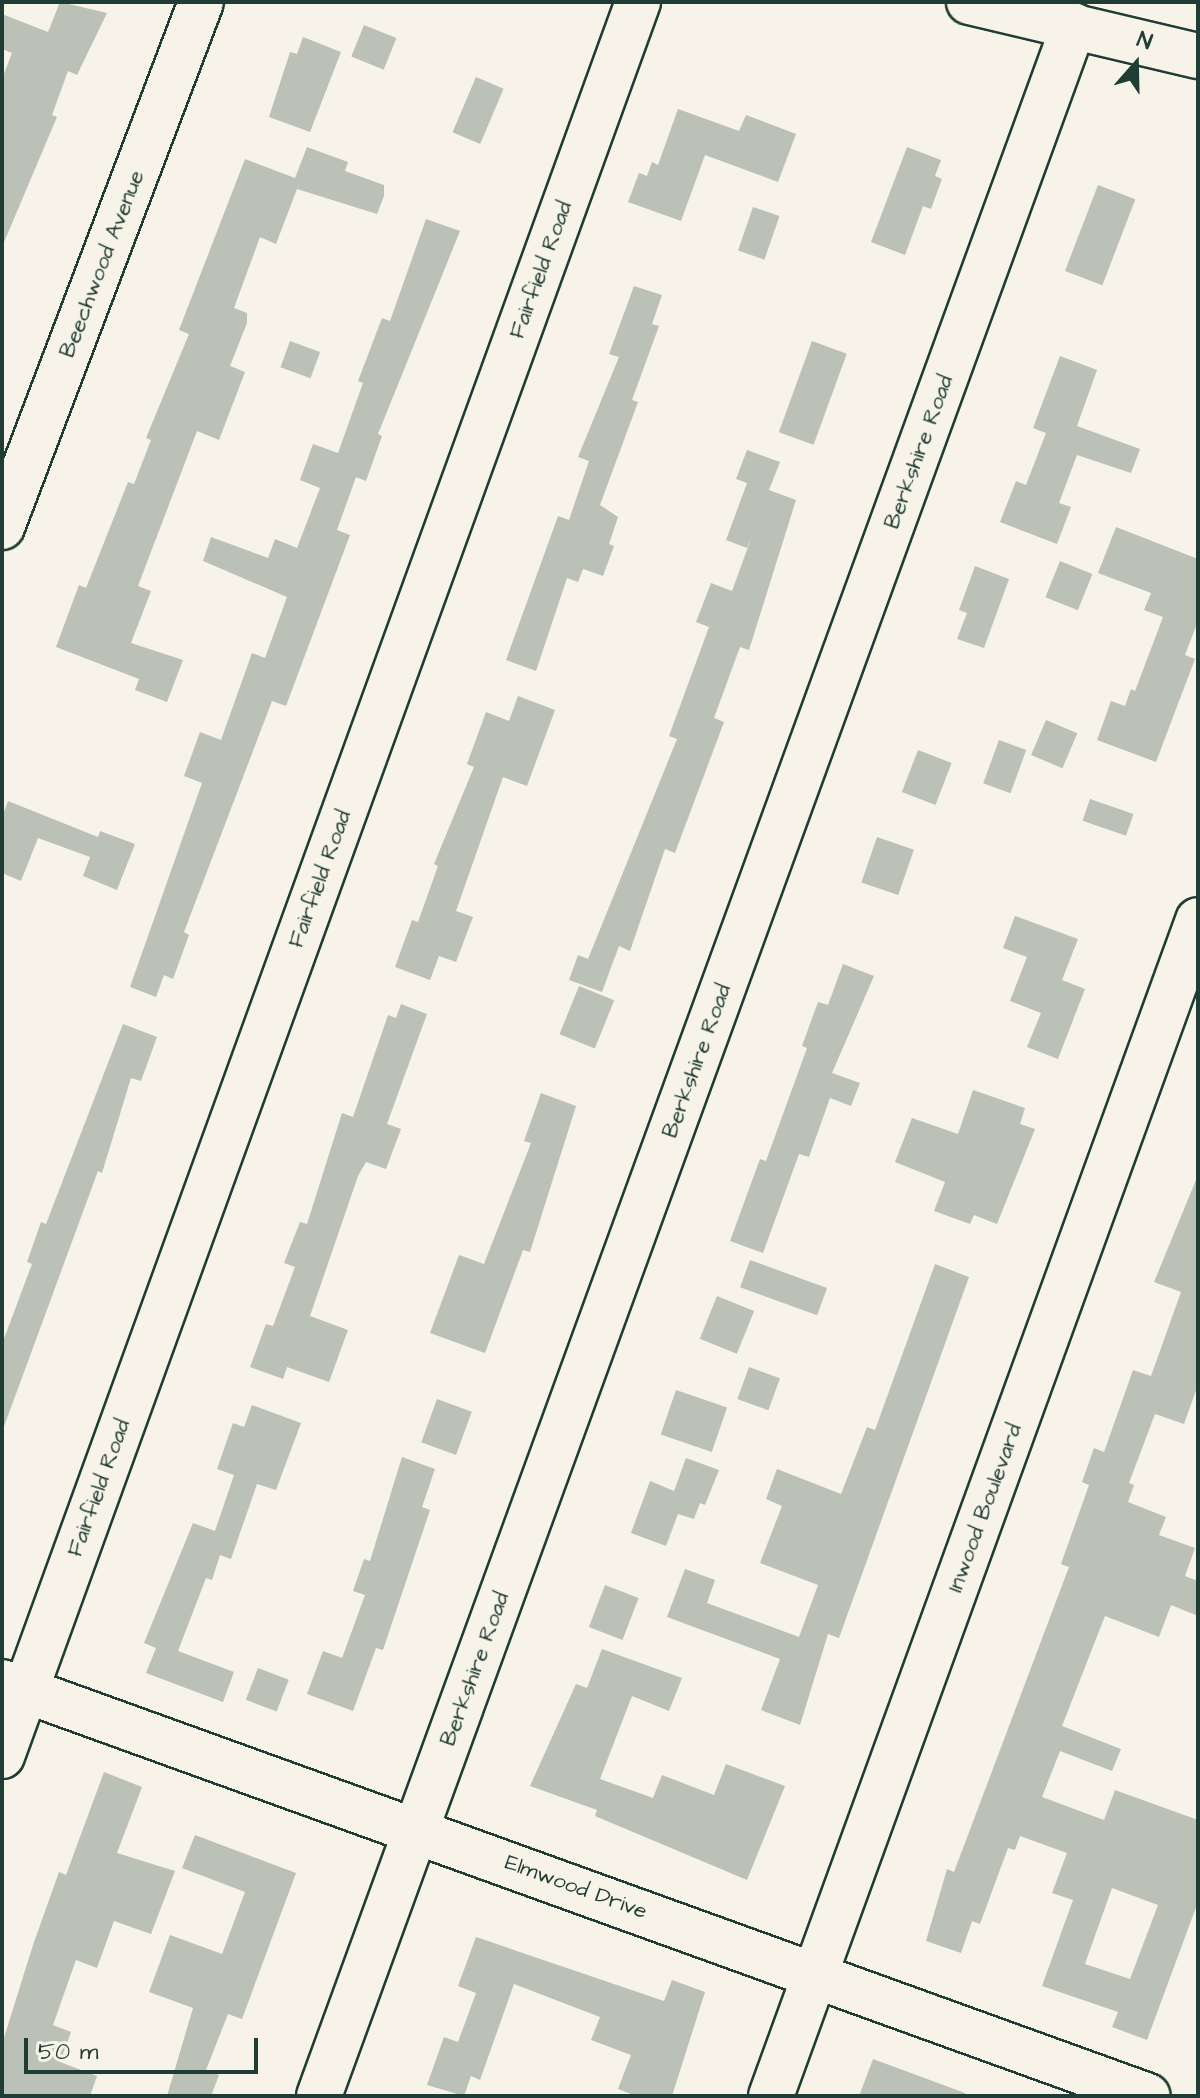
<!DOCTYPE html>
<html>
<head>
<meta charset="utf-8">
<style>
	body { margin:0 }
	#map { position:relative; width:1200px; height:2098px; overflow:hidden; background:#f7f3e8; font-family:"Architects Daughter",sans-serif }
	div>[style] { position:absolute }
	.building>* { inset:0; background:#bbc1b6; transform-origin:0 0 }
	.roads { filter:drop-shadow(2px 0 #1f3d34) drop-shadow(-2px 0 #1f3d34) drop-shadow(0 2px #1f3d34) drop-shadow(0 -2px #1f3d34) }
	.minor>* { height:44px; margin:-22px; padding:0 22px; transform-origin:22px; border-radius:22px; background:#f7f3e8 }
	span { translate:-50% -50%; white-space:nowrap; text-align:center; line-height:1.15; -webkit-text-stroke:7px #f7f3e8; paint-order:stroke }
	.street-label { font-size:22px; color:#1f3d34 }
	.frame { position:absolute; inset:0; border:4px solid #1f3d34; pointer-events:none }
	.north { position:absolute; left:1096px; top:24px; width:80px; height:80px; -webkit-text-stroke:6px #f7f3e8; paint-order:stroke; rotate:20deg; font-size:22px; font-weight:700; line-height:32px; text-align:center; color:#1f3d34 }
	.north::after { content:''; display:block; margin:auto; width:28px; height:36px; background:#1f3d34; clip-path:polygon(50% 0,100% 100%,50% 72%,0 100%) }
	.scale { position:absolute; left:24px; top:2038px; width:234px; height:36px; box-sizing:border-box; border:4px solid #1f3d34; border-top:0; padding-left:10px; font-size:24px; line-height:28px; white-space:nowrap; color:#1f3d34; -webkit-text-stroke:6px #f7f3e8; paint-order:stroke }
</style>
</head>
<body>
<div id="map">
	<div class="building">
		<i style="clip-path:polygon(60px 2px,107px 13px,77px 75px,68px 71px,52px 115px,57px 117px,2px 247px,2px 79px,12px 53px,2px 49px,2px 14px,48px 32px)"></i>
		<i style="left:364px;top:25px;width:35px;height:34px;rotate:22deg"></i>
		<i style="clip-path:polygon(303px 37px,341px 52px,310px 132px,269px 117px,290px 52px,297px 54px)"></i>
		<i style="left:476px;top:77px;width:30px;height:60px;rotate:23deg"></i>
		<i style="clip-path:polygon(678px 109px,739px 131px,746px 115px,796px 134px,778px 182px,705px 155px,681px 221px,628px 202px,639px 173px,647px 176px,652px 162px,658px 165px)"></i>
		<i style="clip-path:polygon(307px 147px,348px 162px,345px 171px,384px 185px,384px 196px,377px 214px,297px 189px,276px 244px,260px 237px,234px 308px,247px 313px,247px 323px,230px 366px,245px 372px,219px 440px,197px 431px,138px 586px,151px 591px,131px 643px,183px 660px,167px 702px,135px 690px,139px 679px,56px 647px,79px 585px,86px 588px,128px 482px,134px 484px,151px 440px,146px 438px,189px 334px,179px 330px,245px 159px,295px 178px)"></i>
		<i style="clip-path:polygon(907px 147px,941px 160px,935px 176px,942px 179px,931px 209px,923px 206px,905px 255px,871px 242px)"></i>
		<i style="left:1098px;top:185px;width:40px;height:92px;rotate:21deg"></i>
		<i style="left:753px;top:207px;width:28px;height:46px;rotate:19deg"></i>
		<i style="clip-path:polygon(426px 219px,460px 231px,378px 434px,382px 436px,366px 481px,356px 477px,337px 530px,350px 535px,286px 706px,272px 701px,184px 932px,189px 935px,173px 979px,164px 975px,156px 997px,130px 987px,202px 783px,184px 776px,200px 732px,221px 740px,252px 653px,265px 658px,287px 597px,203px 561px,211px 537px,268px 558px,275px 539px,297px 548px,320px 488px,300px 480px,313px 444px,338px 453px,363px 383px,358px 381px,382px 318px,390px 321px)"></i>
		<i style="clip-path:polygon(634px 286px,662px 295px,652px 324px,659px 326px,632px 400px,638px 402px,600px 505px,618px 517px,609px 544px,614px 546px,603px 576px,583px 569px,578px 582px,567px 578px,536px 671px,506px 660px,558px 516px,569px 520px,589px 461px,578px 457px,619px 357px,609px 354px)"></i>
		<i style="left:290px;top:341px;width:32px;height:28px;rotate:20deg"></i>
		<i style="left:812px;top:341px;width:37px;height:97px;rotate:20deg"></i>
		<i style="clip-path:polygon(1060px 356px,1097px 370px,1077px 426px,1140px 449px,1131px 473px,1077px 455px,1059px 503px,1071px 507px,1057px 544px,1000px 522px,1016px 481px,1026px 485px,1046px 433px,1033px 428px)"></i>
		<i style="clip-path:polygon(747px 450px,780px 462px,769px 490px,796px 500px,749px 650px,740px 647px,714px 718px,724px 722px,675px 853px,665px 849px,630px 951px,619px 946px,602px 992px,569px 980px,578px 955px,588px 959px,677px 739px,669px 736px,709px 627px,696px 622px,711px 583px,732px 591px,752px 536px,747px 548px,726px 540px,747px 483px,736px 479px)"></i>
		<i style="clip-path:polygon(1116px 527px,1198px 559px,1198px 621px,1185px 655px,1195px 659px,1156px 762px,1097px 740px,1111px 701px,1125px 706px,1131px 689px,1135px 691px,1163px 617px,1144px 610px,1151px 593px,1098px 573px)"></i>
		<i style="left:1060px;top:561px;width:35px;height:39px;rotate:22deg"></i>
		<i style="clip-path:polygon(975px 566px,1009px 579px,984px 648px,957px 639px,967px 613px,959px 610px)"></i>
		<i style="clip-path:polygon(518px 696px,555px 710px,527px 786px,503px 777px,456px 911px,473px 917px,456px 962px,439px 956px,430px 980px,395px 967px,412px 920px,418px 922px,438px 866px,434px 864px,474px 767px,467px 764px,486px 712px,509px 721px)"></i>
		<i style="left:1046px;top:720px;width:34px;height:38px;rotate:23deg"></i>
		<i style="left:999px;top:740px;width:29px;height:46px;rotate:20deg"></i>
		<i style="left:918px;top:750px;width:36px;height:45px;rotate:21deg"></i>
		<i style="left:1090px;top:799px;width:46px;height:23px;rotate:19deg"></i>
		<i style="clip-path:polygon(8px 801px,98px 837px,100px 831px,135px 844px,117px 890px,83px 876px,90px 857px,38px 838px,21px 881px,2px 873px,2px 817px)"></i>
		<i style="left:877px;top:837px;width:39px;height:48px;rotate:19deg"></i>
		<i style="clip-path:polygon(1015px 916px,1078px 939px,1062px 980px,1085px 989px,1058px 1059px,1027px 1047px,1041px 1013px,1010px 1001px,1027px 957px,1003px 948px)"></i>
		<i style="clip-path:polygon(843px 964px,874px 976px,832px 1073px,860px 1083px,851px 1106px,830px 1098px,809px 1157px,799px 1154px,763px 1253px,730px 1241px,760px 1159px,766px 1161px,807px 1048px,802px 1046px,818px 1002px,828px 1005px)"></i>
		<i style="left:579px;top:986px;width:38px;height:52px;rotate:22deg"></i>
		<i style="clip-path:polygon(401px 1004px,427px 1014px,387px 1124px,401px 1129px,386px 1169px,366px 1162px,358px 1176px,310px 1316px,348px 1330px,329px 1382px,287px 1367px,283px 1379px,250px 1367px,266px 1324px,273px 1326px,295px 1267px,284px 1263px,300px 1222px,307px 1224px,342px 1113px,353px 1117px,388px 1015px,396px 1018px)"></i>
		<i style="clip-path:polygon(123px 1024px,157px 1037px,141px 1081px,131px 1078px,102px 1173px,98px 1171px,2px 1432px,2px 1344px,32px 1264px,27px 1262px,41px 1222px,46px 1224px)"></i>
		<i style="clip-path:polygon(973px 1090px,1025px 1108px,1020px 1124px,1035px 1129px,997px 1224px,974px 1215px,970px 1224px,934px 1211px,945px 1182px,895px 1162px,912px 1118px,958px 1134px)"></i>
		<i style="clip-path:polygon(541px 1093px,576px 1106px,530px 1252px,523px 1250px,485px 1353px,430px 1333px,459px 1255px,484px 1264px,531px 1143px,524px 1141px)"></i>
		<i style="clip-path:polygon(evenodd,1198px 1175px,1198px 1385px,1184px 1424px,1155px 1414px,1129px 1483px,1134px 1485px,1128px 1502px,1166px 1517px,1159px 1535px,1195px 1548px,1185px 1576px,1198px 1581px,1198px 1616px,1171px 1605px,1159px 1637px,1105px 1616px,1062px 1726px,1121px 1749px,1112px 1771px,1060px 1751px,1042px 1797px,1104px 1820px,1115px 1790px,1198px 1820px,1198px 1902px,1147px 2040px,1112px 2027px,1118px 2012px,1042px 1986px,1073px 1900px,1052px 1893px,1067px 1853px,1020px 1836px,1015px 1850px,1008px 1848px,980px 1924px,972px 1921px,961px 1953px,926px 1941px,947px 1869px,954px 1872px,1069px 1567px,1061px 1564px,1089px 1485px,1082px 1482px,1094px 1448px,1104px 1452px,1133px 1370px,1151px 1376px,1181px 1292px,1154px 1282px,1198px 1175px,1112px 1888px,1158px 1905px,1130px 1979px,1085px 1964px,1112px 1888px)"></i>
		<i style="left:750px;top:1260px;width:82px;height:29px;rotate:20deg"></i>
		<i style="clip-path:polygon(935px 1264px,969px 1277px,839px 1638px,828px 1634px,800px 1725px,761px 1710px,780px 1659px,667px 1617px,685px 1569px,715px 1580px,707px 1603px,799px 1637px,818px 1585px,760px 1563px,782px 1506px,766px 1499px,777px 1469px,841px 1494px,867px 1427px,875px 1430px)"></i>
		<i style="left:717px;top:1296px;width:40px;height:46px;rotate:22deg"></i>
		<i style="left:749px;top:1367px;width:33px;height:34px;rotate:20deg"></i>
		<i style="left:676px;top:1390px;width:54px;height:47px;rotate:19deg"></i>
		<i style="left:437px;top:1399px;width:37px;height:46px;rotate:20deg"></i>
		<i style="clip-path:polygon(252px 1405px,301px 1423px,276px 1490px,257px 1484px,231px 1559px,220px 1555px,212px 1580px,206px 1578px,178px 1651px,234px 1672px,223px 1702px,146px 1673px,156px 1648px,144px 1643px,193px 1523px,215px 1531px,234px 1475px,217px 1469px,233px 1423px,244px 1427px)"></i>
		<i style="clip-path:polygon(402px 1457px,435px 1469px,422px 1507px,430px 1510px,383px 1650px,376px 1648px,353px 1711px,307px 1694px,323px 1651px,342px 1658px,365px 1595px,353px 1591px,364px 1559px,370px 1561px)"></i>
		<i style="clip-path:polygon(686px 1458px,719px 1470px,705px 1505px,700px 1503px,694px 1519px,678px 1514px,666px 1546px,631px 1533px,650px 1481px,674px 1491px)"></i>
		<i style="left:605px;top:1585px;width:36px;height:45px;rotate:21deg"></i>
		<i style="clip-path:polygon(602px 1649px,682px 1678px,669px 1711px,632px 1696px,600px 1779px,653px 1798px,662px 1775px,714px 1795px,726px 1764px,785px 1786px,747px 1880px,595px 1816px,597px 1810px,530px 1786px,576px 1684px,587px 1688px)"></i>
		<i style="left:258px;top:1668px;width:33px;height:34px;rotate:21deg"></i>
		<i style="clip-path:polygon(104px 1772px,142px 1787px,117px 1853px,175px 1871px,151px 1934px,114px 1921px,97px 1968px,76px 1960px,53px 2025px,71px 2032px,60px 2062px,97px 2076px,90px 2096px,2px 2096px,2px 2044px,33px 1945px,59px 1872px,66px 1875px)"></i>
		<i style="clip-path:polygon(195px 1835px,296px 1873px,242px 2019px,228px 2014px,206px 2070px,219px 2075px,211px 2096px,167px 2096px,193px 2008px,149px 1992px,170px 1935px,222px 1954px,245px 1892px,182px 1868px)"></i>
		<i style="clip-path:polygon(476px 1937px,664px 2001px,672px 1980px,705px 1992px,672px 2096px,636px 2096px,618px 2089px,631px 2055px,591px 2040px,600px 2017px,514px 1984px,480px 2080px,471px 2076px,464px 2096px,427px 2085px,444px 2037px,458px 2042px,476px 1993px,458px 1986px)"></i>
		<i style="clip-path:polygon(873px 2059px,965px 2093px,964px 2096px,859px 2096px)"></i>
	</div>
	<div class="roads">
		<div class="minor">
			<i style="left:969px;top:2px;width:235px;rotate:13.3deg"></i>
			<i style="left:2px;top:527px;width:561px;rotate:-69.24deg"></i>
			<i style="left:2px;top:1682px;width:1218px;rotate:19.86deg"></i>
			<i style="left:2px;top:1756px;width:1866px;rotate:-70.07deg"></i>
			<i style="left:319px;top:2096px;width:2204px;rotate:-69.97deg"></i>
			<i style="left:771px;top:2096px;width:1251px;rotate:-70.04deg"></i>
		</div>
	</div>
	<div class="street-label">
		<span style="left:102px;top:264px;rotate:-69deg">Beechwood Avenue</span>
		<span style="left:541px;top:270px;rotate:-70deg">Fairfield Road</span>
		<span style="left:919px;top:452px;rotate:-70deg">Berkshire Road</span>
		<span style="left:320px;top:879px;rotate:-70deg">Fairfield Road</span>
		<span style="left:697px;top:1061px;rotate:-70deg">Berkshire Road</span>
		<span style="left:99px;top:1488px;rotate:-70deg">Fairfield Road</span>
		<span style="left:985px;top:1508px;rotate:-70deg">Inwood Boulevard</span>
		<span style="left:475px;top:1669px;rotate:-70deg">Berkshire Road</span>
		<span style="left:576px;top:1887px;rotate:20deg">Elmwood Drive</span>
	</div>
	<div class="frame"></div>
	<div class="north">N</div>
	<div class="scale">50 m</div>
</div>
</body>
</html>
